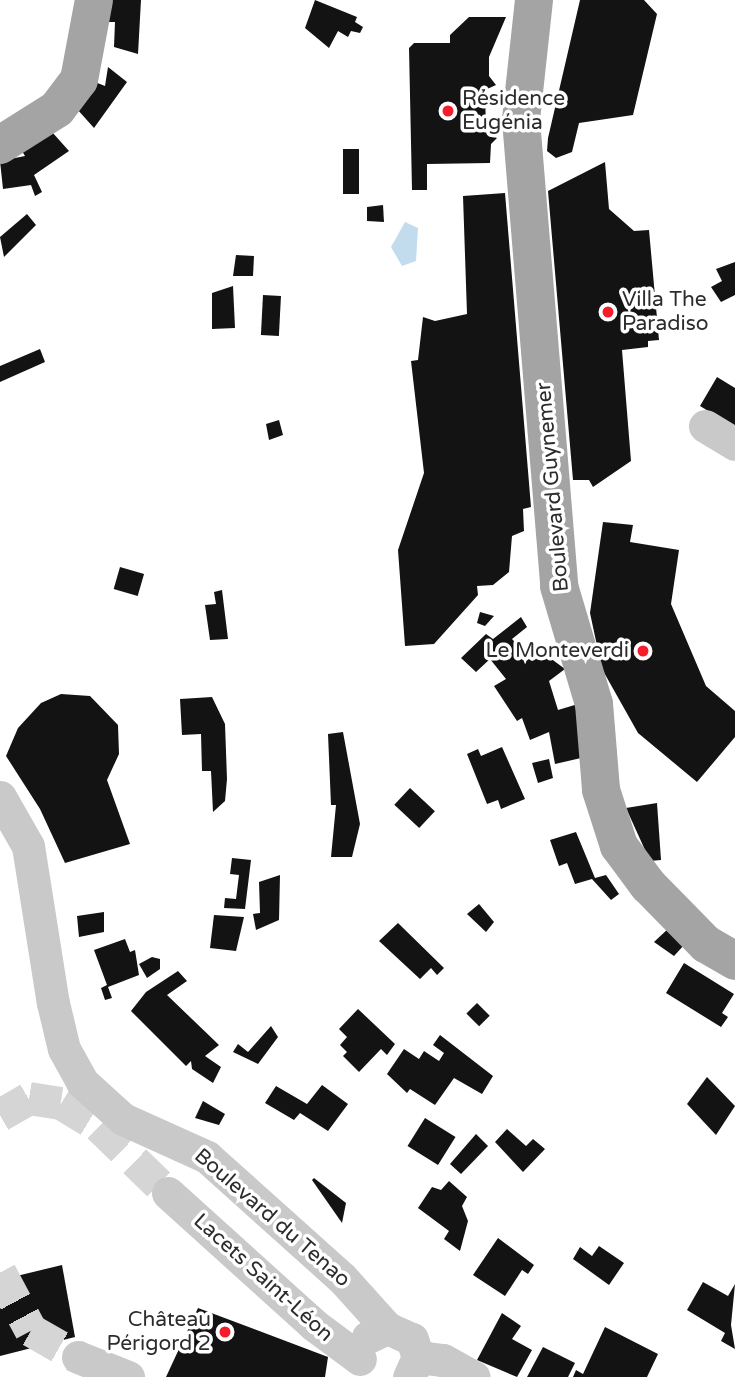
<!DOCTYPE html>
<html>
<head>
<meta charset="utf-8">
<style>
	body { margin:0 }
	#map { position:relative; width:735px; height:1377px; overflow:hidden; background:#fff; font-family:"Varela Round",sans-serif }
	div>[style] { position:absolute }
	.water>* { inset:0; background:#c2dcee }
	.building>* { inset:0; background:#131313; transform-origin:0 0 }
	.minor-tunnel>* { height:33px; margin-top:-16.5px; transform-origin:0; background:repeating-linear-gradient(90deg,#d5d5d5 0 33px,transparent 0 50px) }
	.minor>* { height:33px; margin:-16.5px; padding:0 16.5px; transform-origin:16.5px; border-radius:16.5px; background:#c9c9c9 }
	.major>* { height:38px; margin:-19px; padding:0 19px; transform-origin:19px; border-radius:19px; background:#a4a4a4 }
	.dots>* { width:19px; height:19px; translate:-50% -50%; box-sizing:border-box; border:4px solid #fff; border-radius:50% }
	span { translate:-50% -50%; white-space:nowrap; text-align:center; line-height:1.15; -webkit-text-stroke:7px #fff; paint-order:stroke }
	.poi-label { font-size:21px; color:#2c2c2c }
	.left { translate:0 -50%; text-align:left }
	.right { translate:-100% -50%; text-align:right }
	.street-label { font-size:21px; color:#2c2c2c }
</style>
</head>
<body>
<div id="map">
	<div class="water">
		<i style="clip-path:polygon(405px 222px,418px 228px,416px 261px,402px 266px,391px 247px)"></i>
	</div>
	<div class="building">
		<i style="clip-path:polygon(105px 0,141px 0,138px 54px,114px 47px,115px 22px,104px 22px)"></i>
		<i style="clip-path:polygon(315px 0,357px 17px,355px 22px,363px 27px,360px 33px,351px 31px,348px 37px,338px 31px,329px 48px,305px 28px)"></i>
		<i style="clip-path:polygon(580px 0,644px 0,657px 14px,633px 115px,579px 123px,572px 152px,556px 158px,547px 151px,548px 138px)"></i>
		<i style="clip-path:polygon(469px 17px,506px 17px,489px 57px,489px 76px,496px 85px,485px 90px,486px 132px,497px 138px,491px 144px,490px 163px,427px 164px,427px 190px,412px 190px,409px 48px,414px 43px,450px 43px,450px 35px)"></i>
		<i style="clip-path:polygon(108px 67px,127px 82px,94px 128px,77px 109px,95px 82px,105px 86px)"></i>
		<i style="clip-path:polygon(52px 132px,69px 151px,34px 175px,42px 192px,35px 196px,31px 185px,3px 189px,0 161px,25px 156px,22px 151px)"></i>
		<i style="left:343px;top:149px;width:16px;height:45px"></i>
		<i style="clip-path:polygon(605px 162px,609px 209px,634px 231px,649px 230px,659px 340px,648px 341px,648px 347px,622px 350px,631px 461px,593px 487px,589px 480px,573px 480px,548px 191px)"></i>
		<i style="clip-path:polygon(505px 193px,531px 507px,523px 509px,524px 531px,512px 536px,509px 572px,493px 585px,477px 586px,478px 595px,434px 644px,405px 646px,398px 550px,424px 473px,411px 361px,418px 360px,423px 317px,435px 321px,467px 314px,463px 196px)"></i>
		<i style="clip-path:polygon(383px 205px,384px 222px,367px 221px,367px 207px)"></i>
		<i style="clip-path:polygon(27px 214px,36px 225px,4px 257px,0 237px)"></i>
		<i style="clip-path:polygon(236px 255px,254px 256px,253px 276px,233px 276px)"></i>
		<i style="clip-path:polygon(735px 262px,735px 295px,721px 302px,711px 287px,722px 281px,716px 269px)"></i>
		<i style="clip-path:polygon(233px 286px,235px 328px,212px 329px,212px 293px)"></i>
		<i style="left:263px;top:295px;width:18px;height:40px;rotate:3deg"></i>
		<i style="clip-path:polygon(40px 349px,45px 362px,0 382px,0 366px)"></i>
		<i style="clip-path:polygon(717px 377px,735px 388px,735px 427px,700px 406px)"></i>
		<i style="clip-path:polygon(279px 420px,283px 435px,269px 440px,266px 424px)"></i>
		<i style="clip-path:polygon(603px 522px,633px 525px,630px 542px,679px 550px,671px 604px,706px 686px,735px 711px,735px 737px,697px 782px,638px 733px,602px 669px,590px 613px)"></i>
		<i style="left:120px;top:567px;width:25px;height:23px;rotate:16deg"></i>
		<i style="clip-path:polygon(222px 590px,228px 639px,210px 640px,205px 605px,216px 604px,214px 592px)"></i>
		<i style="clip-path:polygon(480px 612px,494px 616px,485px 626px,477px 623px)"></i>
		<i style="clip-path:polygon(521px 617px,527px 627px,512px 639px,532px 661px,542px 652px,565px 669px,549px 681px,558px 710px,578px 704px,581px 758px,555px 764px,549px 732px,530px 740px,522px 718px,517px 721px,494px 686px,506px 679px,490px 659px,476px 672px,461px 658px,486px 634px,493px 639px)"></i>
		<i style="clip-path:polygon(61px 694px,90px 696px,118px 725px,119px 754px,107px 780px,130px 844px,65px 863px,40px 809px,6px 756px,18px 728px,41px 703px)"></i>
		<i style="clip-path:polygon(212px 697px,225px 724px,227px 779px,225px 801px,213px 812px,211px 771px,202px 771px,201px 734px,182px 735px,180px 699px)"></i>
		<i style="clip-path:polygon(343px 732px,360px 824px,352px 857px,331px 857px,336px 805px,331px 805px,328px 734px)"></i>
		<i style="clip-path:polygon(502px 747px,525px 799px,501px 809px,498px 800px,487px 804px,467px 754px,478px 749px,481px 756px)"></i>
		<i style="clip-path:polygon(549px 759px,553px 778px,538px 783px,532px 763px)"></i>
		<i style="left:410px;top:788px;width:34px;height:23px;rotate:43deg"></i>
		<i style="clip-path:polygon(657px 803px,661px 860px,650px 861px,626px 808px)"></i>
		<i style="clip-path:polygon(576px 832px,595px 878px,606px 875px,619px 894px,611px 900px,592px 879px,575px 884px,567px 863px,559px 866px,550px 840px)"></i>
		<i style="clip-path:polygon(232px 858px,251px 860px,245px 909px,224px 908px,225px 898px,236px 899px,239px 875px,230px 874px)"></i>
		<i style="clip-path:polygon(280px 875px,279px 920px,256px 930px,253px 914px,260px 913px,259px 882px)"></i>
		<i style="clip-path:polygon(479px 904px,494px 922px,486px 932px,467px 914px)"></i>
		<i style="clip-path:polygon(104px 912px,104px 932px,79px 937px,77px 916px)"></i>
		<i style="clip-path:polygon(214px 915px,244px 917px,236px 951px,210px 948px)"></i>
		<i style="clip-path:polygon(398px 923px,444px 968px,437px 975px,431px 968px,420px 979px,379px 941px)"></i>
		<i style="clip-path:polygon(670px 927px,685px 944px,674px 956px,654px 942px)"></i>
		<i style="clip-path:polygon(125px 939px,130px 952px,135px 950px,139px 975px,108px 987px,112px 998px,105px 1000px,101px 988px,107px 985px,94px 950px)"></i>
		<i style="clip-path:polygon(152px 957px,160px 959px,160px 969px,147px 978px,139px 964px)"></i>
		<i style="clip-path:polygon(684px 963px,734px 994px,722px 1013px,728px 1017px,721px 1027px,666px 993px)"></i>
		<i style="clip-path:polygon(178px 971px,187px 981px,167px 995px,219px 1045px,205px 1056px,221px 1067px,213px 1083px,192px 1069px,191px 1061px,186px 1066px,131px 1011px,146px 992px)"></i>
		<i style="left:477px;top:1003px;width:18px;height:15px;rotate:45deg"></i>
		<i style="clip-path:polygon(358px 1009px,395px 1044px,387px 1055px,381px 1049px,359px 1072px,343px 1056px,347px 1052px,340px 1045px,347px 1037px,339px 1029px)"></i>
		<i style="clip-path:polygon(271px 1026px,278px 1037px,258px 1064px,233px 1052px,238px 1044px,248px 1052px)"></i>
		<i style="clip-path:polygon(440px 1035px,493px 1076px,482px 1094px,454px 1078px,435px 1105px,410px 1089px,407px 1093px,387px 1074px,404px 1049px,419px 1059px,424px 1051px,439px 1061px,444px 1053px,433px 1045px)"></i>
		<i style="clip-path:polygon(707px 1077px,735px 1106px,716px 1135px,687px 1104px)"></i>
		<i style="clip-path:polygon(322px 1085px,348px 1104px,328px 1131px,300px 1113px,294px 1120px,265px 1103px,276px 1086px,307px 1104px)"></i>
		<i style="clip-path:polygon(203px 1101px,225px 1114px,219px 1125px,195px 1118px)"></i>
		<i style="left:425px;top:1118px;width:36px;height:33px;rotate:32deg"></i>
		<i style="clip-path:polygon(507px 1129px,526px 1146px,533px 1139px,545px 1149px,523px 1172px,495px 1142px)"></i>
		<i style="clip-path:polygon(476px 1134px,488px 1146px,461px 1174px,450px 1164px)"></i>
		<i style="clip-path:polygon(314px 1178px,346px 1203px,342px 1223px,312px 1180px)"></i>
		<i style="clip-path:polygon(449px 1181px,467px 1197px,462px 1206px,468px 1221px,460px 1251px,444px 1239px,449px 1231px,418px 1208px,432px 1187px,441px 1190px)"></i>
		<i style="clip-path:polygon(498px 1238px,534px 1265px,528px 1274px,522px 1270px,505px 1296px,473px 1275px)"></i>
		<i style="clip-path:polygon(599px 1246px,624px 1263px,609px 1285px,573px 1259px,580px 1247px,592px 1256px)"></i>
		<i style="clip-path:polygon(62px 1265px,75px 1337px,0 1356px,0 1280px)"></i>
		<i style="clip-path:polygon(703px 1282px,728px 1296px,735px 1284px,731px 1325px,735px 1349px,721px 1341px,725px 1333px,687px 1310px)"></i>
		<i style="clip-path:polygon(198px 1308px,328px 1357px,325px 1377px,166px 1377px)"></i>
		<i style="clip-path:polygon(502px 1313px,521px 1326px,512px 1339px,532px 1350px,517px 1377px,477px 1360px)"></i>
		<i style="clip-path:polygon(605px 1327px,658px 1354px,647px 1377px,573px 1377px,576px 1370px,583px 1374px)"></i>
		<i style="clip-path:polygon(543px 1347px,575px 1363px,568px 1377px,527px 1377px)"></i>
	</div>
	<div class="minor-tunnel">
		<i style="left:0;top:1115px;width:34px;rotate:-30deg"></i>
		<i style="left:29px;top:1098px;width:32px;rotate:9deg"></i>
		<i style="left:61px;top:1103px;width:44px;rotate:31.2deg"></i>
		<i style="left:99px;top:1126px;width:96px;rotate:44.2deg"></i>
		<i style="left:0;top:1272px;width:66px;rotate:61.9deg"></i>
		<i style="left:31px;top:1330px;width:54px;rotate:29.9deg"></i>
	</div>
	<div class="minor">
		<i style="left:705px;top:426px;width:35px;rotate:31deg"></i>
		<i style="left:0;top:797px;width:56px;rotate:60.3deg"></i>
		<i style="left:28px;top:846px;width:159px;rotate:81deg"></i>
		<i style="left:53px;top:1003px;width:47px;rotate:76.6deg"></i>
		<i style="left:64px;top:1049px;width:38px;rotate:61deg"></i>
		<i style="left:82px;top:1082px;width:55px;rotate:42.1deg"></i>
		<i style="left:123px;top:1119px;width:92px;rotate:24.3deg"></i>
		<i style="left:207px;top:1157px;width:181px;rotate:41.9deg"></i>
		<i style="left:342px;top:1278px;width:67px;rotate:48deg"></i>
		<i style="left:168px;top:1193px;width:197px;rotate:42.1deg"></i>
		<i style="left:314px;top:1325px;width:57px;rotate:36.5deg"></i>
		<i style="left:368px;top:1337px;width:21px;rotate:-25deg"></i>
		<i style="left:387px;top:1328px;width:27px;rotate:24deg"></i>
		<i style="left:412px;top:1339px;width:19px;rotate:72deg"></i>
		<i style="left:418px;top:1357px;width:22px;rotate:114deg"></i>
		<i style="left:78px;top:1357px;width:54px;rotate:21.8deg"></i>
		<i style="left:418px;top:1357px;width:25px;rotate:7deg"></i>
		<i style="left:443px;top:1360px;width:35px;rotate:29deg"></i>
	</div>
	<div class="major">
		<i style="left:534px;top:0;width:121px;rotate:96.2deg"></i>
		<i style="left:521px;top:120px;width:468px;rotate:85.3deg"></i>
		<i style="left:559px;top:586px;width:123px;rotate:73.5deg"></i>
		<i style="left:594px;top:704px;width:86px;rotate:85.3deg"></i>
		<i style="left:601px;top:790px;width:59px;rotate:72.2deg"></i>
		<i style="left:619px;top:846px;width:49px;rotate:53.4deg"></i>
		<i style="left:648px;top:885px;width:83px;rotate:45.5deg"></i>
		<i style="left:706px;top:944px;width:34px;rotate:30deg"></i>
		<i style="left:0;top:145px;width:67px;rotate:-32.3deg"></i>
		<i style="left:57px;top:109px;width:36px;rotate:-53deg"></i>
		<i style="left:79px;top:80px;width:81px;rotate:-79.4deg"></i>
	</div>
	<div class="dots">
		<i style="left:448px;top:111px;background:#f51d29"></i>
		<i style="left:608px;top:312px;background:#f51d29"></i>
		<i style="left:643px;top:651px;background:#f51d29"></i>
		<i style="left:225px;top:1332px;background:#f51d29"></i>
	</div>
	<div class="poi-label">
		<span class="left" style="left:462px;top:111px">Résidence<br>Eugénia</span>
		<span class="left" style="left:622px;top:312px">Villa The<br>Paradiso</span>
		<span class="right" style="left:629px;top:651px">Le Monteverdi</span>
		<span class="right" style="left:211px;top:1332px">Château<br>Périgord 2</span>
	</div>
	<div class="street-label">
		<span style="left:553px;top:487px;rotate:-95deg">Boulevard Guynemer</span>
		<span style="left:272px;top:1218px;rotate:41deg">Boulevard du Tenao</span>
		<span style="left:263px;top:1278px;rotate:42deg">Lacets Saint-Léon</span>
	</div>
</div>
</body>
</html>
